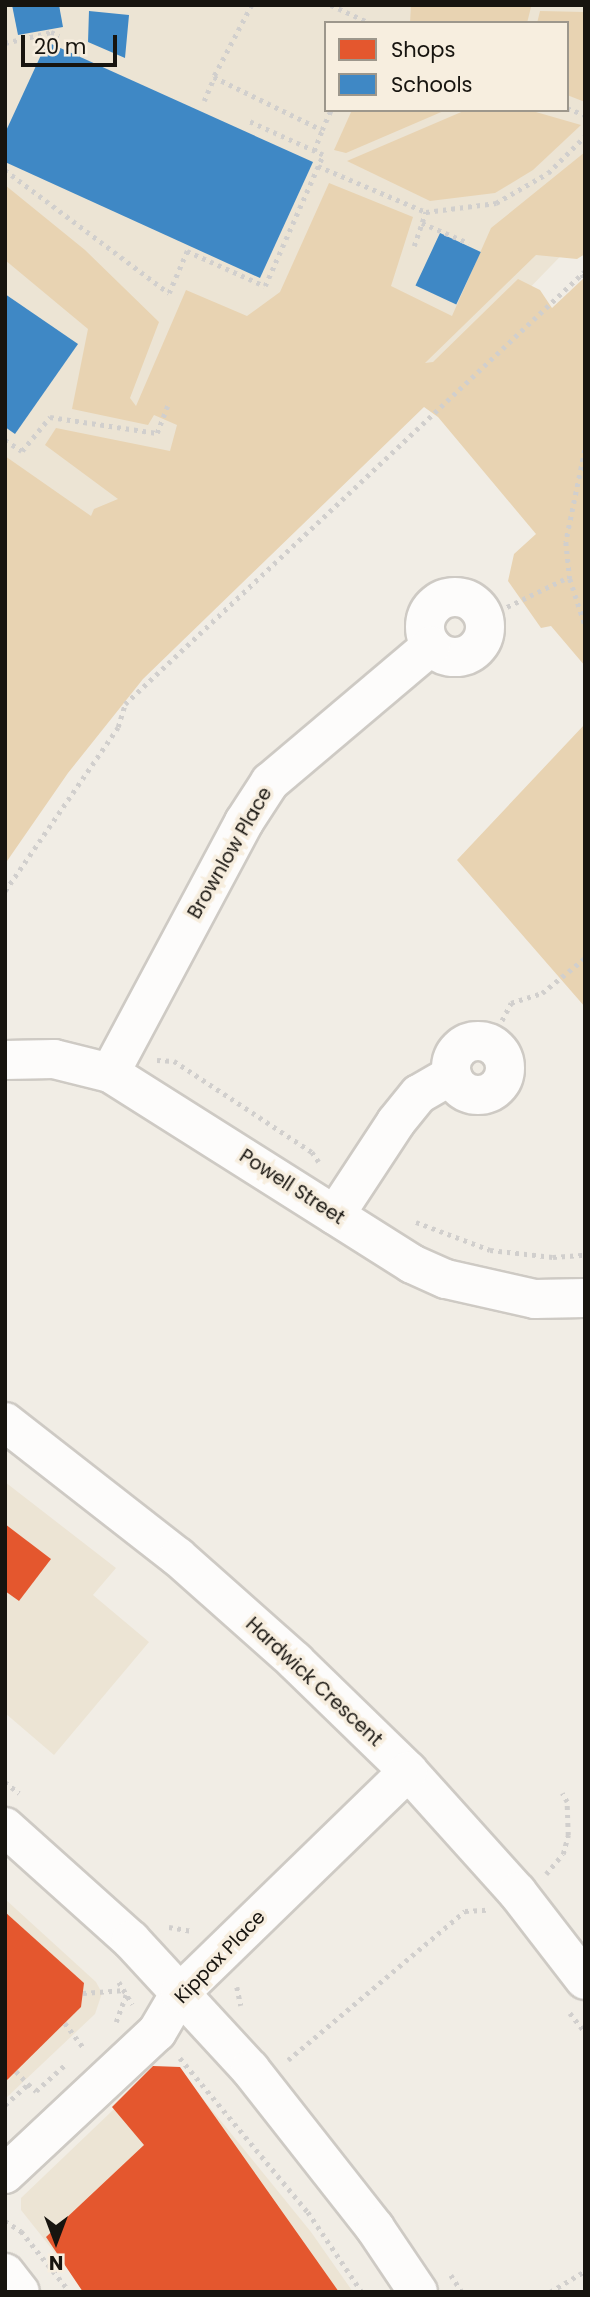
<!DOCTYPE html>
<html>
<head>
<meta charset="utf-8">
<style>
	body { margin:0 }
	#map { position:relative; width:590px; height:2297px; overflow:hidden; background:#f1ede5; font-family:Poppins,sans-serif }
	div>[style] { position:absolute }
	.built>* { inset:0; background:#ece4d4 }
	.green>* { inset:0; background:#e8d3b2 }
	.shops>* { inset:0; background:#e4572e }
	.schools>* { inset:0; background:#3f88c5; transform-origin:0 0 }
	.path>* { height:4.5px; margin-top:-2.25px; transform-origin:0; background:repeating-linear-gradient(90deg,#d1cfcd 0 3.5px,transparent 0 8.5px) }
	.roads { filter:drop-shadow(2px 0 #cecac4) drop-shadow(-2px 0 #cecac4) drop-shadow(0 2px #cecac4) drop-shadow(0 -2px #cecac4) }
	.minor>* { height:38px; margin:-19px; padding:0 19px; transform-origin:19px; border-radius:19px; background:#fdfcfb }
	.minor>.ring { margin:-19px; padding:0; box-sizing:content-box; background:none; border:38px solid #fdfcfb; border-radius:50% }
	span { translate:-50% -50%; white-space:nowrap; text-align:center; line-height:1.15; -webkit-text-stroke:7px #f7eedf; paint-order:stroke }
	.street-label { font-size:19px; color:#17140f }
	.frame { position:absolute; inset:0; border:7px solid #17140f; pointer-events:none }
	.legend { position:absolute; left:324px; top:21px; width:245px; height:91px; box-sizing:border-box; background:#f7eedf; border:2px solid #9d978c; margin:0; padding:9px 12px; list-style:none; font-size:21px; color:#17140f }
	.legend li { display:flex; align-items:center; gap:14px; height:35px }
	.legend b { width:35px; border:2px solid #9d978c }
	.north { position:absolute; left:21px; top:2206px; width:70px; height:70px; -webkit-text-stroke:5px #f7eedf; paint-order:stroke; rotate:180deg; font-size:19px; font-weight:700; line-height:28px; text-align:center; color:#17140f }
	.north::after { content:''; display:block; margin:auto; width:24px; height:32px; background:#17140f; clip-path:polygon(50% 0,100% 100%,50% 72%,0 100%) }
	.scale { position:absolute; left:21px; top:35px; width:96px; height:32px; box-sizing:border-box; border:4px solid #17140f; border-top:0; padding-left:9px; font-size:21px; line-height:24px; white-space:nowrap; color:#17140f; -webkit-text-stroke:5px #f7eedf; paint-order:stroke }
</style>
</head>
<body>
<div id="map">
	<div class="built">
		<i style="clip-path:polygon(evenodd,5px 5px,585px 5px,585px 231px,446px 374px,127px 678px,5px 855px,5px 5px,326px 23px,567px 23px,567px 110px,326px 110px,326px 23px)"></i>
		<i style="clip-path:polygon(5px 1482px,116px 1568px,93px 1595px,149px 1642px,54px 1755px,5px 1713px)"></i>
		<i style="clip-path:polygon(5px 1899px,96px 1982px,102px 1993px,95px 2014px,5px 2099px)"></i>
		<i style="clip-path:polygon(159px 2066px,182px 2073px,311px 2232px,353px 2292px,86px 2292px,21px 2210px,21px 2198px)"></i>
	</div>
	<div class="green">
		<i style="clip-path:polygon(411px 5px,504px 5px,531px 7px,527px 23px,410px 23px)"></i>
		<i style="clip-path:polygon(540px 11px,585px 12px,585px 102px,567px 95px,567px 23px,537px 23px)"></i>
		<i style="clip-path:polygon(352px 110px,446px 110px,346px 153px,334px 150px)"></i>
		<i style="clip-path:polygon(466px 110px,529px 110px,581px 125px,533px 170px,495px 193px,430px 201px,347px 161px)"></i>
		<i style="clip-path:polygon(585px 152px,585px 254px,577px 259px,536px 255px,425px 363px,433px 362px,518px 279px,540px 290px,552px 308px,585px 277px,585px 1007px,457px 860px,584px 725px,585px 666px,551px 626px,541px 628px,508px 581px,514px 554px,536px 534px,438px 417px,424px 407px,143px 679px,68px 773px,5px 864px,5px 456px,91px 516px,94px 509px,118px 499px,45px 445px,56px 428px,170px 451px,177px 425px,154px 415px,148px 425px,72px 409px,88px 329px,5px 260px,5px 185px,85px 250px,159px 322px,130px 398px,136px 406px,186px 290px,247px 316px,280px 292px,329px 183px,413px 217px,391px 286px,452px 316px,491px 228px)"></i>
	</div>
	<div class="shops">
		<i style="clip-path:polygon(5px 1524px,51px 1559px,19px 1601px,5px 1591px)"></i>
		<i style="clip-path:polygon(5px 1912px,84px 1983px,81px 2007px,5px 2082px)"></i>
		<i style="clip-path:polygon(153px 2066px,180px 2067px,339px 2292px,83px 2292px,46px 2237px,144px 2145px,112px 2107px)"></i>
	</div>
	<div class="schools">
		<i style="clip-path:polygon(12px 5px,59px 5px,63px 27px,18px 35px)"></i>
		<i style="clip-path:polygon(89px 11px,129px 15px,125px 58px,88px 42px)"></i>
		<i style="clip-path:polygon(47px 42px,313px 162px,260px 278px,5px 162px,5px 133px)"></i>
		<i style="left:440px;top:233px;width:45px;height:58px;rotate:25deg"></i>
		<i style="clip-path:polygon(5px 294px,78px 344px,15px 434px,5px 427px)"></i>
	</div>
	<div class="path">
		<i style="left:252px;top:5px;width:81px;rotate:117.8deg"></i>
		<i style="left:214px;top:77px;width:120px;rotate:26.1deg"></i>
		<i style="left:322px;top:130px;width:22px;rotate:-66deg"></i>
		<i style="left:331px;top:5px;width:43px;rotate:24.8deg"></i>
		<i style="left:5px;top:43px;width:47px;rotate:-13.4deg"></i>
		<i style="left:51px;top:32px;width:9px;rotate:21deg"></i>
		<i style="left:204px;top:101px;width:26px;rotate:-67deg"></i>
		<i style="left:567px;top:108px;width:19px;rotate:21deg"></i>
		<i style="left:314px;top:151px;width:22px;rotate:-69deg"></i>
		<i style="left:318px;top:166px;width:117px;rotate:23.1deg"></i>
		<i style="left:426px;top:212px;width:71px;rotate:-7.3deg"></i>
		<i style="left:496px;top:203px;width:60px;rotate:-30deg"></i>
		<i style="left:548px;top:173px;width:52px;rotate:-45deg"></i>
		<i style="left:5px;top:170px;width:205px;rotate:36.9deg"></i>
		<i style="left:169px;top:293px;width:46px;rotate:-66.8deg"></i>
		<i style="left:187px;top:251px;width:85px;rotate:24.2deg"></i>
		<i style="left:265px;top:286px;width:143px;rotate:-66.1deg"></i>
		<i style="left:323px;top:155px;width:82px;rotate:-155.6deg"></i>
		<i style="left:422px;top:223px;width:51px;rotate:23.1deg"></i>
		<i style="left:414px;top:246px;width:36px;rotate:-71deg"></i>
		<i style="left:582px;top:274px;width:7px;rotate:63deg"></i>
		<i style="left:5px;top:440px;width:20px;rotate:33deg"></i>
		<i style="left:22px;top:451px;width:44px;rotate:-50.5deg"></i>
		<i style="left:50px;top:417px;width:108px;rotate:8.5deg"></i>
		<i style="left:157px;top:433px;width:34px;rotate:-69deg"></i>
		<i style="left:585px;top:450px;width:94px;rotate:101.7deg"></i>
		<i style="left:566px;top:542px;width:37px;rotate:84deg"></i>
		<i style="left:570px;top:579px;width:48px;rotate:71.9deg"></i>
		<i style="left:484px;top:618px;width:94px;rotate:-25.8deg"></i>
		<i style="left:5px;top:891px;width:199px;rotate:-55.4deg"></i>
		<i style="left:118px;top:727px;width:24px;rotate:-73deg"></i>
		<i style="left:125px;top:704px;width:632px;rotate:-43.27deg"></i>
		<i style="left:490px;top:1043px;width:45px;rotate:-62.3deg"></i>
		<i style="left:511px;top:1003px;width:33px;rotate:-18deg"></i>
		<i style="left:542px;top:993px;width:55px;rotate:-39.1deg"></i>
		<i style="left:157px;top:1060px;width:17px;rotate:3deg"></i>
		<i style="left:174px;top:1061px;width:165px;rotate:33.4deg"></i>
		<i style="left:312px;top:1152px;width:12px;rotate:55deg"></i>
		<i style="left:416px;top:1222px;width:79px;rotate:20.7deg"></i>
		<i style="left:490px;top:1250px;width:63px;rotate:6.3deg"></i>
		<i style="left:553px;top:1257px;width:32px;rotate:-4deg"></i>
		<i style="left:5px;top:1782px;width:18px;rotate:38deg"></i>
		<i style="left:546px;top:1874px;width:26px;rotate:-50deg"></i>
		<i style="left:563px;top:1854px;width:20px;rotate:-75deg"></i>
		<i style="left:568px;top:1835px;width:33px;rotate:-92deg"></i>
		<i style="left:567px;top:1802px;width:10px;rotate:-119deg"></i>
		<i style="left:169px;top:1927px;width:22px;rotate:10deg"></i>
		<i style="left:119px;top:1982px;width:26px;rotate:59deg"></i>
		<i style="left:237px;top:1987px;width:19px;rotate:78deg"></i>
		<i style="left:83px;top:1993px;width:39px;rotate:-4deg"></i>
		<i style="left:570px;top:2013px;width:24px;rotate:52deg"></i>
		<i style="left:116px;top:2022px;width:29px;rotate:-70deg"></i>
		<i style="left:65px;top:2023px;width:31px;rotate:53deg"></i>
		<i style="left:180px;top:2058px;width:200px;rotate:50.3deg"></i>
		<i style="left:308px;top:2212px;width:97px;rotate:56deg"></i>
		<i style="left:288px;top:2060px;width:231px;rotate:-40.1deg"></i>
		<i style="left:465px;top:1911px;width:22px;rotate:-3deg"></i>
		<i style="left:16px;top:2071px;width:18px;rotate:47deg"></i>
		<i style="left:5px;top:2105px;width:31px;rotate:-42deg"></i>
		<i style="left:28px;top:2084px;width:11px;rotate:41deg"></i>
		<i style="left:36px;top:2091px;width:42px;rotate:-42.1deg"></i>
		<i style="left:5px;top:2221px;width:19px;rotate:32deg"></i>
		<i style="left:21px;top:2231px;width:78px;rotate:51.2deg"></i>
		<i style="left:451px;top:2275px;width:20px;rotate:57deg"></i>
		<i style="left:550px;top:2292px;width:41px;rotate:-31deg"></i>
	</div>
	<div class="roads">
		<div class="minor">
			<i class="ring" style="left:425px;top:597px;width:22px;height:22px"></i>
			<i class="ring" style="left:451px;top:1041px;width:16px;height:16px"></i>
			<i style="left:5px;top:1060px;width:49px;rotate:-1.2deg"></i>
			<i style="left:54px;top:1059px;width:58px;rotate:14deg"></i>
			<i style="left:110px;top:1073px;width:357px;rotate:32.3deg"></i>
			<i style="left:412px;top:1264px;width:37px;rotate:24deg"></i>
			<i style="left:446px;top:1279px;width:91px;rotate:12.7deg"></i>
			<i style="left:535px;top:1299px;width:50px;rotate:-1.1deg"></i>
			<i style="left:110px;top:1073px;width:285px;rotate:-61.9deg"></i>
			<i style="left:244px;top:822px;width:48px;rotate:-57deg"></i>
			<i style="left:270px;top:782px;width:211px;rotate:-40.2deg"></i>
			<i style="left:335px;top:1215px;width:111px;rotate:-56.7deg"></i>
			<i style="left:396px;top:1122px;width:36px;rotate:-51deg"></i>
			<i style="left:419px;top:1094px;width:38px;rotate:-30deg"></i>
			<i style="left:5px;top:1422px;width:219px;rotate:38deg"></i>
			<i style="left:178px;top:1557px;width:157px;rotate:41.6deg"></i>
			<i style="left:295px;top:1661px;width:158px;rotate:44.2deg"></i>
			<i style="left:408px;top:1771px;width:163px;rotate:48deg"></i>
			<i style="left:517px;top:1892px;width:111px;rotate:52.3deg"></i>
			<i style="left:5px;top:1827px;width:169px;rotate:41.9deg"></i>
			<i style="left:131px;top:1940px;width:176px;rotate:47.3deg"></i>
			<i style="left:250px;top:2069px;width:202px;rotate:51.8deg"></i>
			<i style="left:375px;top:2228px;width:77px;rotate:56.1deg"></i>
			<i style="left:5px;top:2174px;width:208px;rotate:-43.1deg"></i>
			<i style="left:157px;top:2032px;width:45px;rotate:-59.5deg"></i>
			<i style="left:180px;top:1993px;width:318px;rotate:-44.2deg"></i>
			<i style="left:5px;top:2273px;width:24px;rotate:52deg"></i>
		</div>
	</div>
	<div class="street-label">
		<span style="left:230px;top:853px;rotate:-60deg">Brownlow Place</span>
		<span style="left:292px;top:1187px;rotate:33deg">Powell Street</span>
		<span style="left:314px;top:1682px;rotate:43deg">Hardwick Crescent</span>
		<span style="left:220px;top:1957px;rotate:-46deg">Kippax Place</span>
	</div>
	<div class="frame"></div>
	<ul class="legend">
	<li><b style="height:19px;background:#e4572e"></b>Shops</li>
	<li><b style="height:19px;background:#3f88c5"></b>Schools</li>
	</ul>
	<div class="north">N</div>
	<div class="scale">20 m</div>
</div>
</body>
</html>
